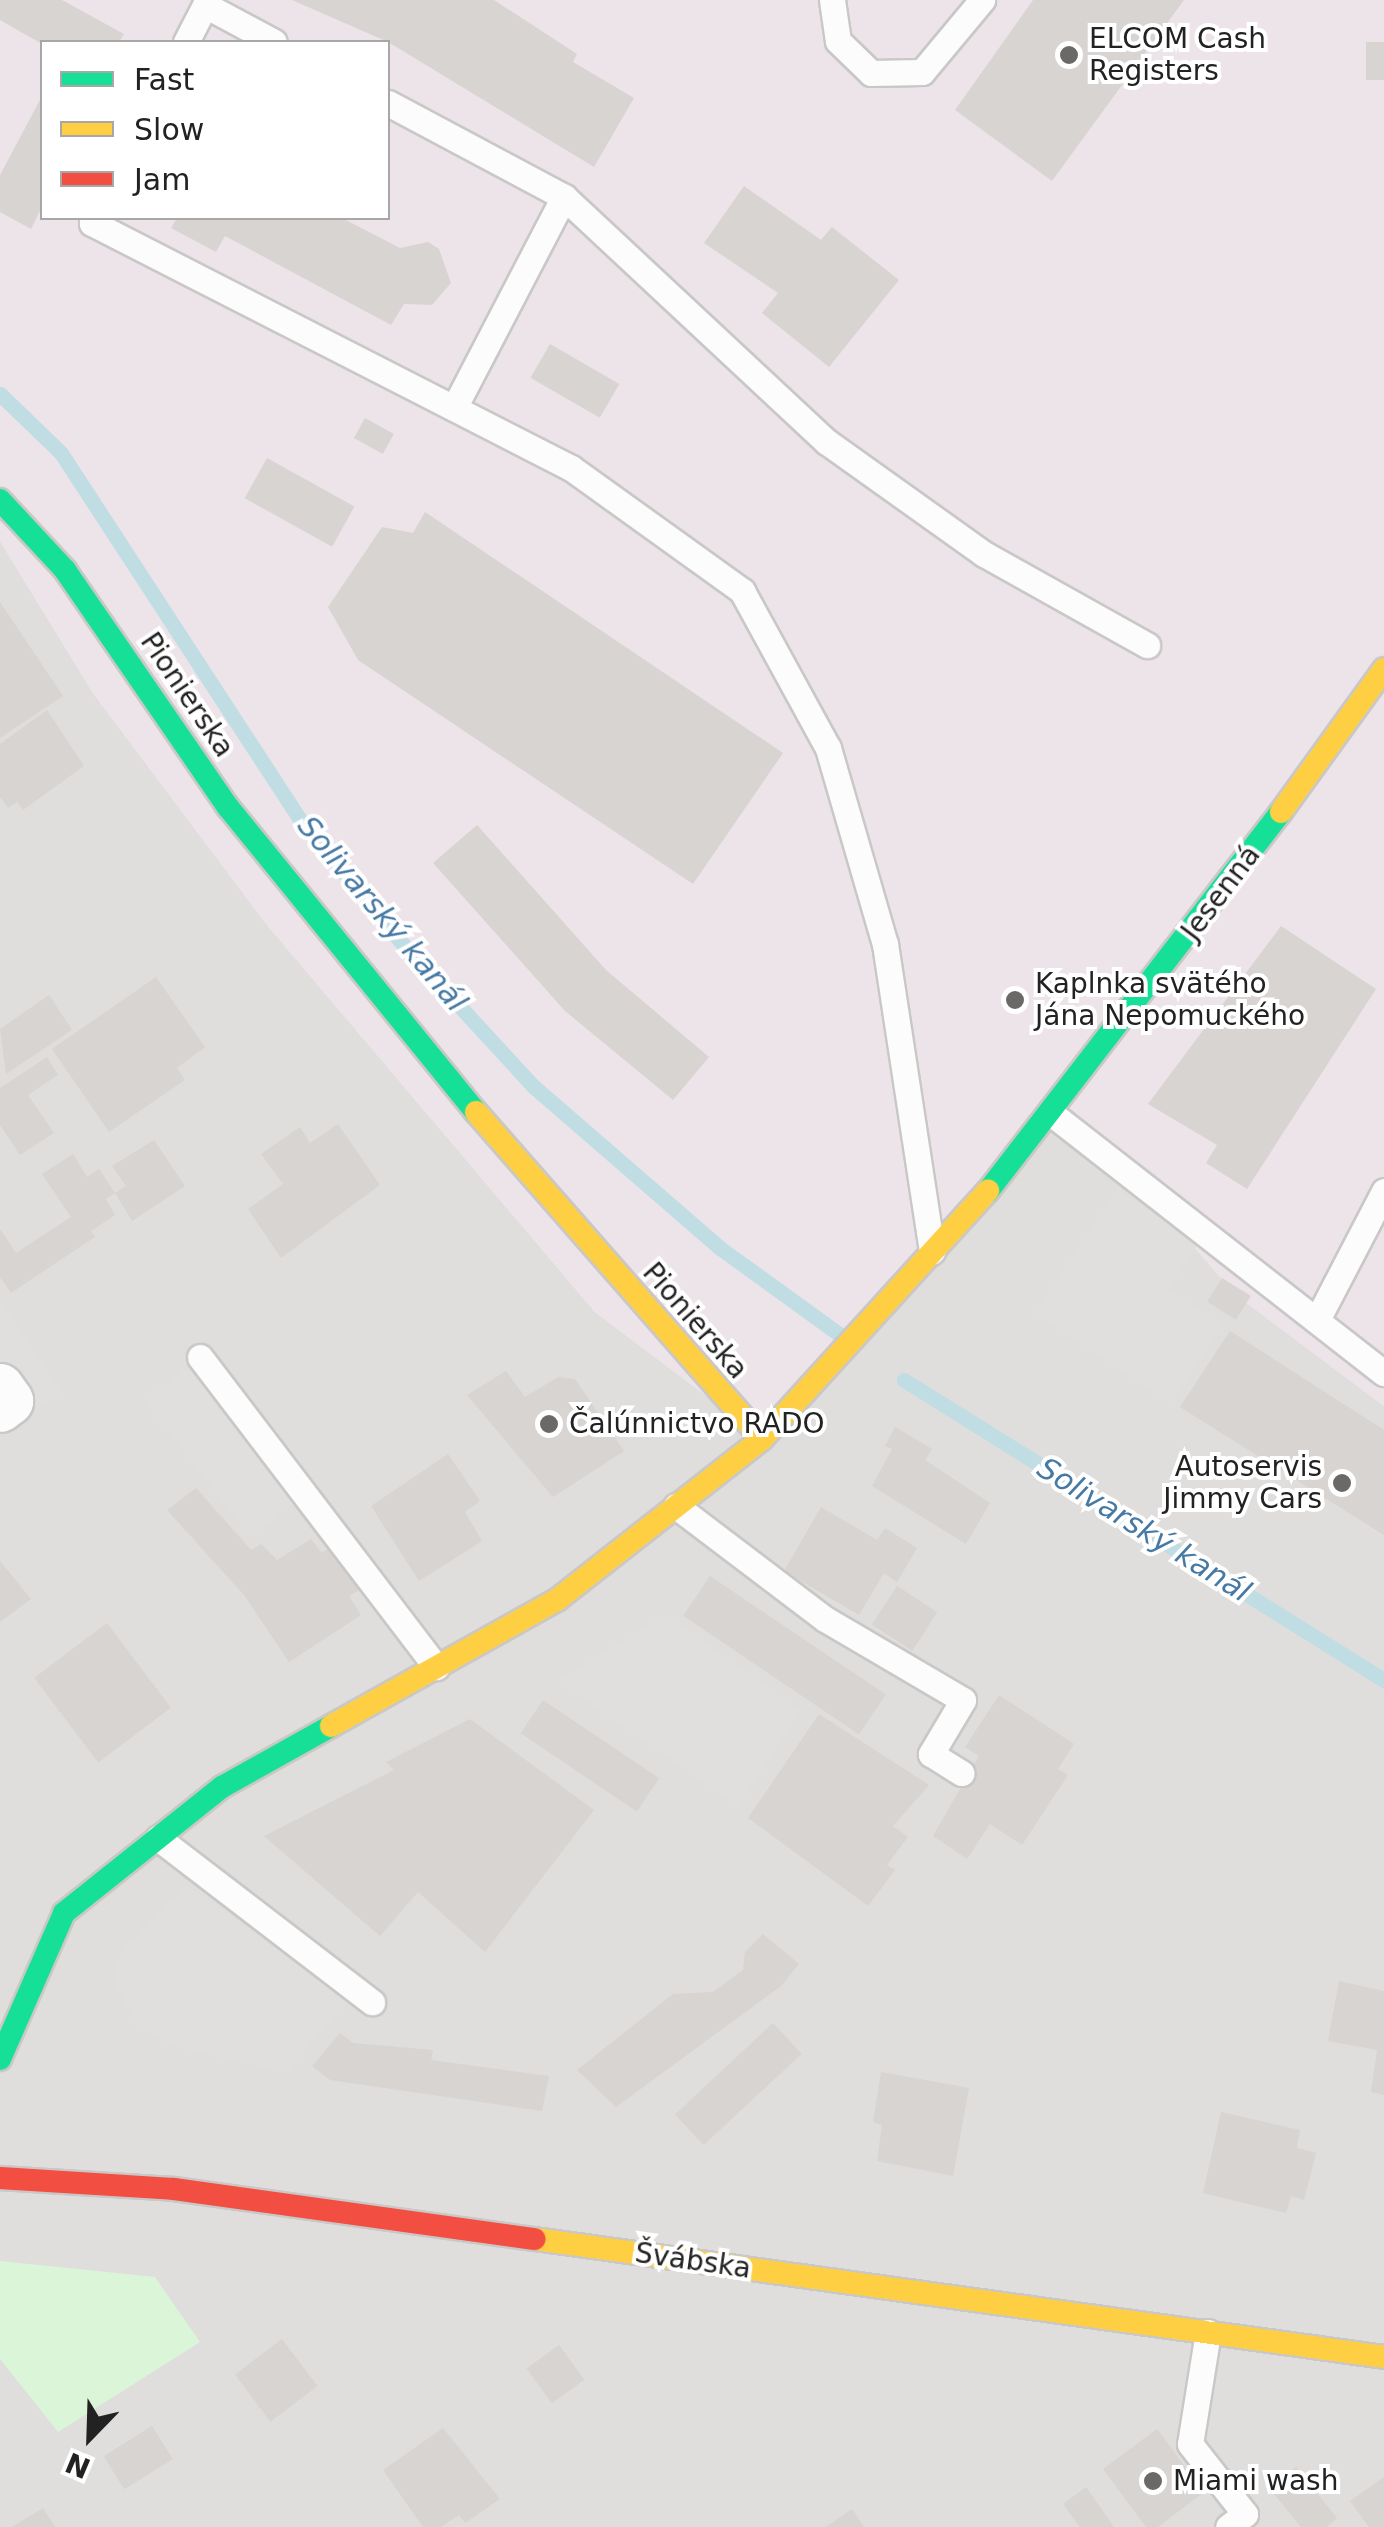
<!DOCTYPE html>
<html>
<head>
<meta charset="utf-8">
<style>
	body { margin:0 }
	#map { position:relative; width:1384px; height:2527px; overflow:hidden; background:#f0eeeb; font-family:"DejaVu Sans",sans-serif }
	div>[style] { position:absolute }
	.residential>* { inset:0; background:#dfdedc }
	.industrial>* { inset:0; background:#ede4ea }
	.park>* { inset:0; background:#daf5d8 }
	.parking>* { inset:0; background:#e0dfde; transform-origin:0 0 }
	.stream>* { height:15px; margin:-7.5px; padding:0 7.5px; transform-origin:7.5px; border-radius:7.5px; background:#bfdde3 }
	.building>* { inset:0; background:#d7d4d2; transform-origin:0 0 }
	.roads { filter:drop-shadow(2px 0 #c9c8c7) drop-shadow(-2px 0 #c9c8c7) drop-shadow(0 2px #c9c8c7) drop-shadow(0 -2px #c9c8c7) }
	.lane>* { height:25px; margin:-12.5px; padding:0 12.5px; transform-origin:12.5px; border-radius:12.5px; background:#fdfcfc }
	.street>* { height:48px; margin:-24px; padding:0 24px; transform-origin:24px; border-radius:24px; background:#fdfcfc }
	.fast>* { height:22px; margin:-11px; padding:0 11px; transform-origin:11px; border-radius:11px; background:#16e098 }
	.slow>* { height:22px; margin:-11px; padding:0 11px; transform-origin:11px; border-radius:11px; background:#ffcf43 }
	.jam>* { height:22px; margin:-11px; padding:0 11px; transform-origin:11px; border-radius:11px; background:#f24e42 }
	.dots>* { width:28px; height:28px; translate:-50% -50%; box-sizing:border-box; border:5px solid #fff; border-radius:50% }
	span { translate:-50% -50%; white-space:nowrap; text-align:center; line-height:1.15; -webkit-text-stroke:8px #fff; paint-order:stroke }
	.poi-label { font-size:28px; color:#222 }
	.left { translate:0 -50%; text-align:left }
	.right { translate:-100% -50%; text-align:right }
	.street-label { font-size:28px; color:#222 }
	.water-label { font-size:30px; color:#4679a3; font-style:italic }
	.legend { position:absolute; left:40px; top:40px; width:350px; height:180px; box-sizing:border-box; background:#fff; border:2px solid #a7a7a7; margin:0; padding:12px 18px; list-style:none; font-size:30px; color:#222 }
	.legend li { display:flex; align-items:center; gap:20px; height:50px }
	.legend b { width:50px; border:2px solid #a7a7a7 }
	.north { position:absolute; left:40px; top:2387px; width:100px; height:100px; -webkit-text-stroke:8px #fff; paint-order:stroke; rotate:203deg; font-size:28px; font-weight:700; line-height:40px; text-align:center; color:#222 }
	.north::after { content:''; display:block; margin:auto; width:35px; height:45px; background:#222; clip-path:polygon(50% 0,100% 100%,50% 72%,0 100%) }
</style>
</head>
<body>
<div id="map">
	<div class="residential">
		<i style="clip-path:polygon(0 541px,93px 693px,267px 925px,595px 1312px,765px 1440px,1072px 1108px,1236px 1295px,1384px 1406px,1384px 2527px,0 2527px)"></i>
	</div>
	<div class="industrial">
		<i style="clip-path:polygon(evenodd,0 0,1384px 0,1384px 1406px,1236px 1295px,1072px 1109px,765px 1440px,595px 1312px,267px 925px,93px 693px,0 541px,0 0,42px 42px,388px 42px,388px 218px,42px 218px,42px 42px)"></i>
	</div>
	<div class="park">
		<i style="clip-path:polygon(0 2261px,155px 2277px,200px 2342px,58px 2432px,0 2359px)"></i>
	</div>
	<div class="parking">
		<i style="clip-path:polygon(1117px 1190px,1198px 1244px,1168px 1290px,1222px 1326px,1171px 1402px,1036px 1312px)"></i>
		<i style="clip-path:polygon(0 1300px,62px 1393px,31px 1413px,0 1366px)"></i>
		<i style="left:200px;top:1357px;width:173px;height:71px;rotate:52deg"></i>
		<i style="clip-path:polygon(665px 1615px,800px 1710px,739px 1806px,558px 1681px)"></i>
		<i style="clip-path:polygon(188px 1885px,347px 2000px,286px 2073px,168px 2044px,137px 2023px,126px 2004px,114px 1980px,122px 1948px)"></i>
	</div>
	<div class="stream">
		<i style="left:0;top:394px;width:85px;rotate:44deg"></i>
		<i style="left:61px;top:453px;width:439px;rotate:56.9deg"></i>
		<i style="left:301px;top:821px;width:166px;rotate:50.4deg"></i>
		<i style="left:407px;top:949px;width:186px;rotate:47.4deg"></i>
		<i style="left:533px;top:1086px;width:247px;rotate:40.9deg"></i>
		<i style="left:720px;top:1248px;width:152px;rotate:35.9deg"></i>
		<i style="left:904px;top:1380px;width:566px;rotate:32.01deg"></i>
	</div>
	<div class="building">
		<i style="clip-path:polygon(0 0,62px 0,124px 34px,119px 42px,42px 44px,0 20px)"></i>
		<i style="clip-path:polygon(292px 0,494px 0,577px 54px,573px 62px,634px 98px,594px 167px,388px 42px)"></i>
		<i style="clip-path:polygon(1033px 0,1184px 0,1052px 181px,955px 110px)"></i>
		<i style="left:1366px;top:42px;width:18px;height:38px"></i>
		<i style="clip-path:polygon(42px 96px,42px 207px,31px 229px,0 212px,0 175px)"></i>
		<i style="clip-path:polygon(744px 186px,821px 240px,832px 227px,899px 280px,829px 367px,762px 313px,778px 293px,704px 243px)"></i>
		<i style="clip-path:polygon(177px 218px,342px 218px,400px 248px,428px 242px,439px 249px,451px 283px,432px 305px,404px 304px,391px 325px,225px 236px,216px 252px,171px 228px)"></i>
		<i style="left:550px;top:344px;width:80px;height:39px;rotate:30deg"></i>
		<i style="left:365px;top:418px;width:33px;height:23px;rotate:29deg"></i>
		<i style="left:267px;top:458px;width:100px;height:46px;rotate:29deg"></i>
		<i style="clip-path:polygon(425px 512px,783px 753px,693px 884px,358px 660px,328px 607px,382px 527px,413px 533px)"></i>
		<i style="clip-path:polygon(0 602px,63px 696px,0 738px)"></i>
		<i style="clip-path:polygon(47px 710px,84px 766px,23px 810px,17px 802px,8px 808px,0 797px,0 744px)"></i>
		<i style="clip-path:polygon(477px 825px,606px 970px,709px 1057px,673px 1100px,565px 1011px,433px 863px)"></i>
		<i style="clip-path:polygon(1281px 926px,1376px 989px,1247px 1189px,1206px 1163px,1217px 1145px,1148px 1104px)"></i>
		<i style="clip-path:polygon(156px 977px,205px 1047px,177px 1068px,185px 1080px,109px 1132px,52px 1049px)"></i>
		<i style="clip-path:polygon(49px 995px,72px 1030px,6px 1074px,0 1029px)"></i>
		<i style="clip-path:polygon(47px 1057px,58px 1075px,28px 1095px,54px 1133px,20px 1155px,0 1125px,0 1088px)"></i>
		<i style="clip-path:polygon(338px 1124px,380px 1185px,281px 1258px,248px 1209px,283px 1184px,261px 1154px,300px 1127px,310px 1143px)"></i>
		<i style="clip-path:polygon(154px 1140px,185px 1186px,132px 1221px,115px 1193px,126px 1186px,112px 1166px)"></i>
		<i style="clip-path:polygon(73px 1154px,87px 1177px,99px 1169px,115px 1193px,106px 1199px,115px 1215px,91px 1231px,95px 1237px,11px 1293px,0 1277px,0 1229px,16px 1253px,71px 1217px,42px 1174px)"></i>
		<i style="left:1222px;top:1278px;width:34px;height:28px;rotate:32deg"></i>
		<i style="clip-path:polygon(1230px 1331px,1384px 1430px,1384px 1535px,1180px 1407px)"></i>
		<i style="clip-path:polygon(506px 1371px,525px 1397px,558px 1377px,575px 1379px,624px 1451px,553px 1497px,467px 1395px)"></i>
		<i style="clip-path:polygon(895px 1427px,932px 1449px,925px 1460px,990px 1503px,966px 1544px,872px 1486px,892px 1449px,885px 1446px)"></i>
		<i style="clip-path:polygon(448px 1454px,480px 1501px,465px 1512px,482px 1541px,419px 1581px,371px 1506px)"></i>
		<i style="clip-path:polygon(196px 1488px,251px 1550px,261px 1544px,277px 1560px,311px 1539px,322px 1553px,335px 1544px,366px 1586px,349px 1596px,361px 1615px,289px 1662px,244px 1595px,167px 1510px)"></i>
		<i style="clip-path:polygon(821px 1507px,877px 1540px,885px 1528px,917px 1548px,897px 1582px,884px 1573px,859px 1615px,784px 1571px)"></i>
		<i style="clip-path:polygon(0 1561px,31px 1599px,0 1622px)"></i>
		<i style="left:710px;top:1576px;width:212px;height:48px;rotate:34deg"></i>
		<i style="left:897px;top:1586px;width:48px;height:46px;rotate:33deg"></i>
		<i style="left:107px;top:1623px;width:106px;height:91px;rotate:53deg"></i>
		<i style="clip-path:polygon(999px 1695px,1074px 1744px,1058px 1769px,1068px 1775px,1022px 1845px,990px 1824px,967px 1859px,933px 1836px,979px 1756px,965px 1747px)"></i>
		<i style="left:543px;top:1700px;width:140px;height:40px;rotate:34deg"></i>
		<i style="clip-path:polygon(819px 1714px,929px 1785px,893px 1826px,908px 1837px,887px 1865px,895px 1870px,868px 1906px,748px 1818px)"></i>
		<i style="clip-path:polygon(470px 1719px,594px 1810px,485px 1952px,418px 1892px,380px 1936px,264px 1836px,394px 1770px,386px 1762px)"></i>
		<i style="clip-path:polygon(763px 1934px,799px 1964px,781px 1986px,616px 2107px,577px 2070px,673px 1994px,713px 1992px,743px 1970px,745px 1952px)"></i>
		<i style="clip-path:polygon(1339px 1981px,1384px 1991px,1384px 2095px,1371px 2092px,1377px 2050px,1328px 2041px)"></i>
		<i style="left:773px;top:2023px;width:42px;height:134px;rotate:47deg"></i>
		<i style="clip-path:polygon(340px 2033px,353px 2043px,433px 2050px,431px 2060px,549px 2076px,542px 2111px,330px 2080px,312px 2066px)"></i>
		<i style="clip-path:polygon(881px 2072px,969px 2088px,953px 2176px,877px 2161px,882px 2125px,873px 2122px)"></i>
		<i style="clip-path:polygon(1221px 2112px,1300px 2130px,1297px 2148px,1316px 2153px,1304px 2200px,1291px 2196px,1286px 2213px,1203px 2193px)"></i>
		<i style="left:282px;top:2339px;width:59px;height:59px;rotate:53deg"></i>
		<i style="left:559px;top:2345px;width:43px;height:40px;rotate:54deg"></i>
		<i style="left:152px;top:2426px;width:39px;height:57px;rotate:58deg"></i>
		<i style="clip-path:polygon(443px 2428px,500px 2499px,465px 2523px,459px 2515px,441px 2527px,423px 2527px,383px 2470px)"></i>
		<i style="clip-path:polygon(1157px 2429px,1204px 2492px,1158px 2527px,1146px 2527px,1103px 2469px)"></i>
		<i style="clip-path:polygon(1296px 2467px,1337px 2518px,1327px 2527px,1301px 2527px,1270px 2489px)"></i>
		<i style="clip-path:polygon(1384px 2477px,1384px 2527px,1369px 2527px,1350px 2501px)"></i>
		<i style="clip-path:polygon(1086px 2487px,1114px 2527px,1080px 2527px,1063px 2504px)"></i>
		<i style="clip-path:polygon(43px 2508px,55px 2527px,12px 2527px)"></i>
		<i style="clip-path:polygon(852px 2509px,864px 2527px,826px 2527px)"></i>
	</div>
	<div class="roads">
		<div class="lane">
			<i style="left:832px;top:0;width:41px;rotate:81.7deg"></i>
			<i style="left:838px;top:41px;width:46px;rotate:44.1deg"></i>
			<i style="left:871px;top:73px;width:51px;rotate:-1.1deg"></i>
			<i style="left:922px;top:72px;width:94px;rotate:-50.2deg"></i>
			<i style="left:186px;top:42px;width:42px;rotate:-62.8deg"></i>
			<i style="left:205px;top:5px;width:78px;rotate:28.2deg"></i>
			<i style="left:388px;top:103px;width:200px;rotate:28.1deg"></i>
			<i style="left:564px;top:197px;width:359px;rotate:43deg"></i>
			<i style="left:827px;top:442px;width:193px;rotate:35.5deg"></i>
			<i style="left:984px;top:554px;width:187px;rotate:29.2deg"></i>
			<i style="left:95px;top:218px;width:6px;rotate:121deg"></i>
			<i style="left:92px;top:223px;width:538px;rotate:27.09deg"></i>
			<i style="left:571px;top:468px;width:211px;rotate:35.7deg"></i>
			<i style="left:742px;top:591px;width:179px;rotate:61.3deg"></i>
			<i style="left:828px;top:748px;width:204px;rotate:73.8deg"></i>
			<i style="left:885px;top:944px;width:311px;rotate:81.3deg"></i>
			<i style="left:454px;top:408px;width:238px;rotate:-62.5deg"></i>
			<i style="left:1052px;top:1114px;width:421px;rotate:38deg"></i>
			<i style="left:1318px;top:1318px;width:143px;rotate:-62.5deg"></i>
			<i style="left:200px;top:1357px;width:390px;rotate:52.7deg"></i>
			<i style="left:676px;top:1506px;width:187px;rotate:37.2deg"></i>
			<i style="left:825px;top:1619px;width:160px;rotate:30.4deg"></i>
			<i style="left:963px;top:1700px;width:63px;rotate:120.7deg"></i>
			<i style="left:931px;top:1754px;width:36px;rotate:32deg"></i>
			<i style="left:158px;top:1838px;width:270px;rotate:37.5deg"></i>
			<i style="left:1208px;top:2332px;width:113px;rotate:99.1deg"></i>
			<i style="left:1190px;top:2444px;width:89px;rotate:51.8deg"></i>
			<i style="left:1245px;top:2514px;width:21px;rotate:143deg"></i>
		</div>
		<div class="street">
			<i style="left:0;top:1388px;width:16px;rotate:55deg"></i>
			<i style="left:9px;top:1401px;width:11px;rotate:142deg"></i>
		</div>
		<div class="fast">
			<i style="left:0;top:500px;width:96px;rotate:47.1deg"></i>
			<i style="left:65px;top:570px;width:288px;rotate:55.5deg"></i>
			<i style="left:228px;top:807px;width:393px;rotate:50.9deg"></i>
			<i style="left:988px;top:1191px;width:479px;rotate:-52.3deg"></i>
			<i style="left:0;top:2059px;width:159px;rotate:-66.3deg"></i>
			<i style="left:64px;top:1913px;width:202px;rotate:-38.6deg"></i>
			<i style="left:222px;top:1787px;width:125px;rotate:-29.2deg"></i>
		</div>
		<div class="slow">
			<i style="left:1281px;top:812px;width:176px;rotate:-54.2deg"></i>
			<i style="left:476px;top:1112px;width:434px;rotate:48.8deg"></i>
			<i style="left:331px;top:1726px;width:260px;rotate:-29.2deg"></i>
			<i style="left:558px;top:1599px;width:259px;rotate:-38.1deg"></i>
			<i style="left:762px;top:1439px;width:336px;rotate:-47.7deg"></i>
			<i style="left:535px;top:2239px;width:857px;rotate:7.91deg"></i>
		</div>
		<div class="jam">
			<i style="left:0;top:2178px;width:174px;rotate:3.6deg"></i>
			<i style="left:174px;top:2189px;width:364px;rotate:7.9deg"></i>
		</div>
	</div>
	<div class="dots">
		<i style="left:1069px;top:55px;background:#6a6968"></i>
		<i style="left:1015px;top:1000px;background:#6a6968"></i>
		<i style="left:549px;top:1424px;background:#6a6968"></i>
		<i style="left:1342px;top:1483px;background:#6a6968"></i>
		<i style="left:1153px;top:2481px;background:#6a6968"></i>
	</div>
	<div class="poi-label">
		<span class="left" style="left:1089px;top:55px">ELCOM Cash<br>Registers</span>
		<span class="left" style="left:1035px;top:1000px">Kaplnka svätého<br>Jána Nepomuckého</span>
		<span class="left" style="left:569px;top:1424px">Čalúnnictvo RADO</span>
		<span class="right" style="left:1322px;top:1483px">Autoservis<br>Jimmy Cars</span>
		<span class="left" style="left:1173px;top:2481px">Miami wash</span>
	</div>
	<div class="street-label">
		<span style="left:187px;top:695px;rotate:56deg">Pionierska</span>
		<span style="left:1221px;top:893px;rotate:-53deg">Jesenná</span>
		<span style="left:695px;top:1321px;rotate:49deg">Pionierska</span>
		<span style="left:693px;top:2261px;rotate:8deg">Švábska</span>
	</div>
	<div class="water-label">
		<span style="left:382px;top:914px;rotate:50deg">Solivarský kanál</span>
		<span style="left:1144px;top:1530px;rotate:32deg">Solivarský kanál</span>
	</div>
	<ul class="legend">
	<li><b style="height:12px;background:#16e098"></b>Fast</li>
	<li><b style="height:12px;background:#ffcf43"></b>Slow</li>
	<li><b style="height:12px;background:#f24e42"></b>Jam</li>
	</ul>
	<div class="north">N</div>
</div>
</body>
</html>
